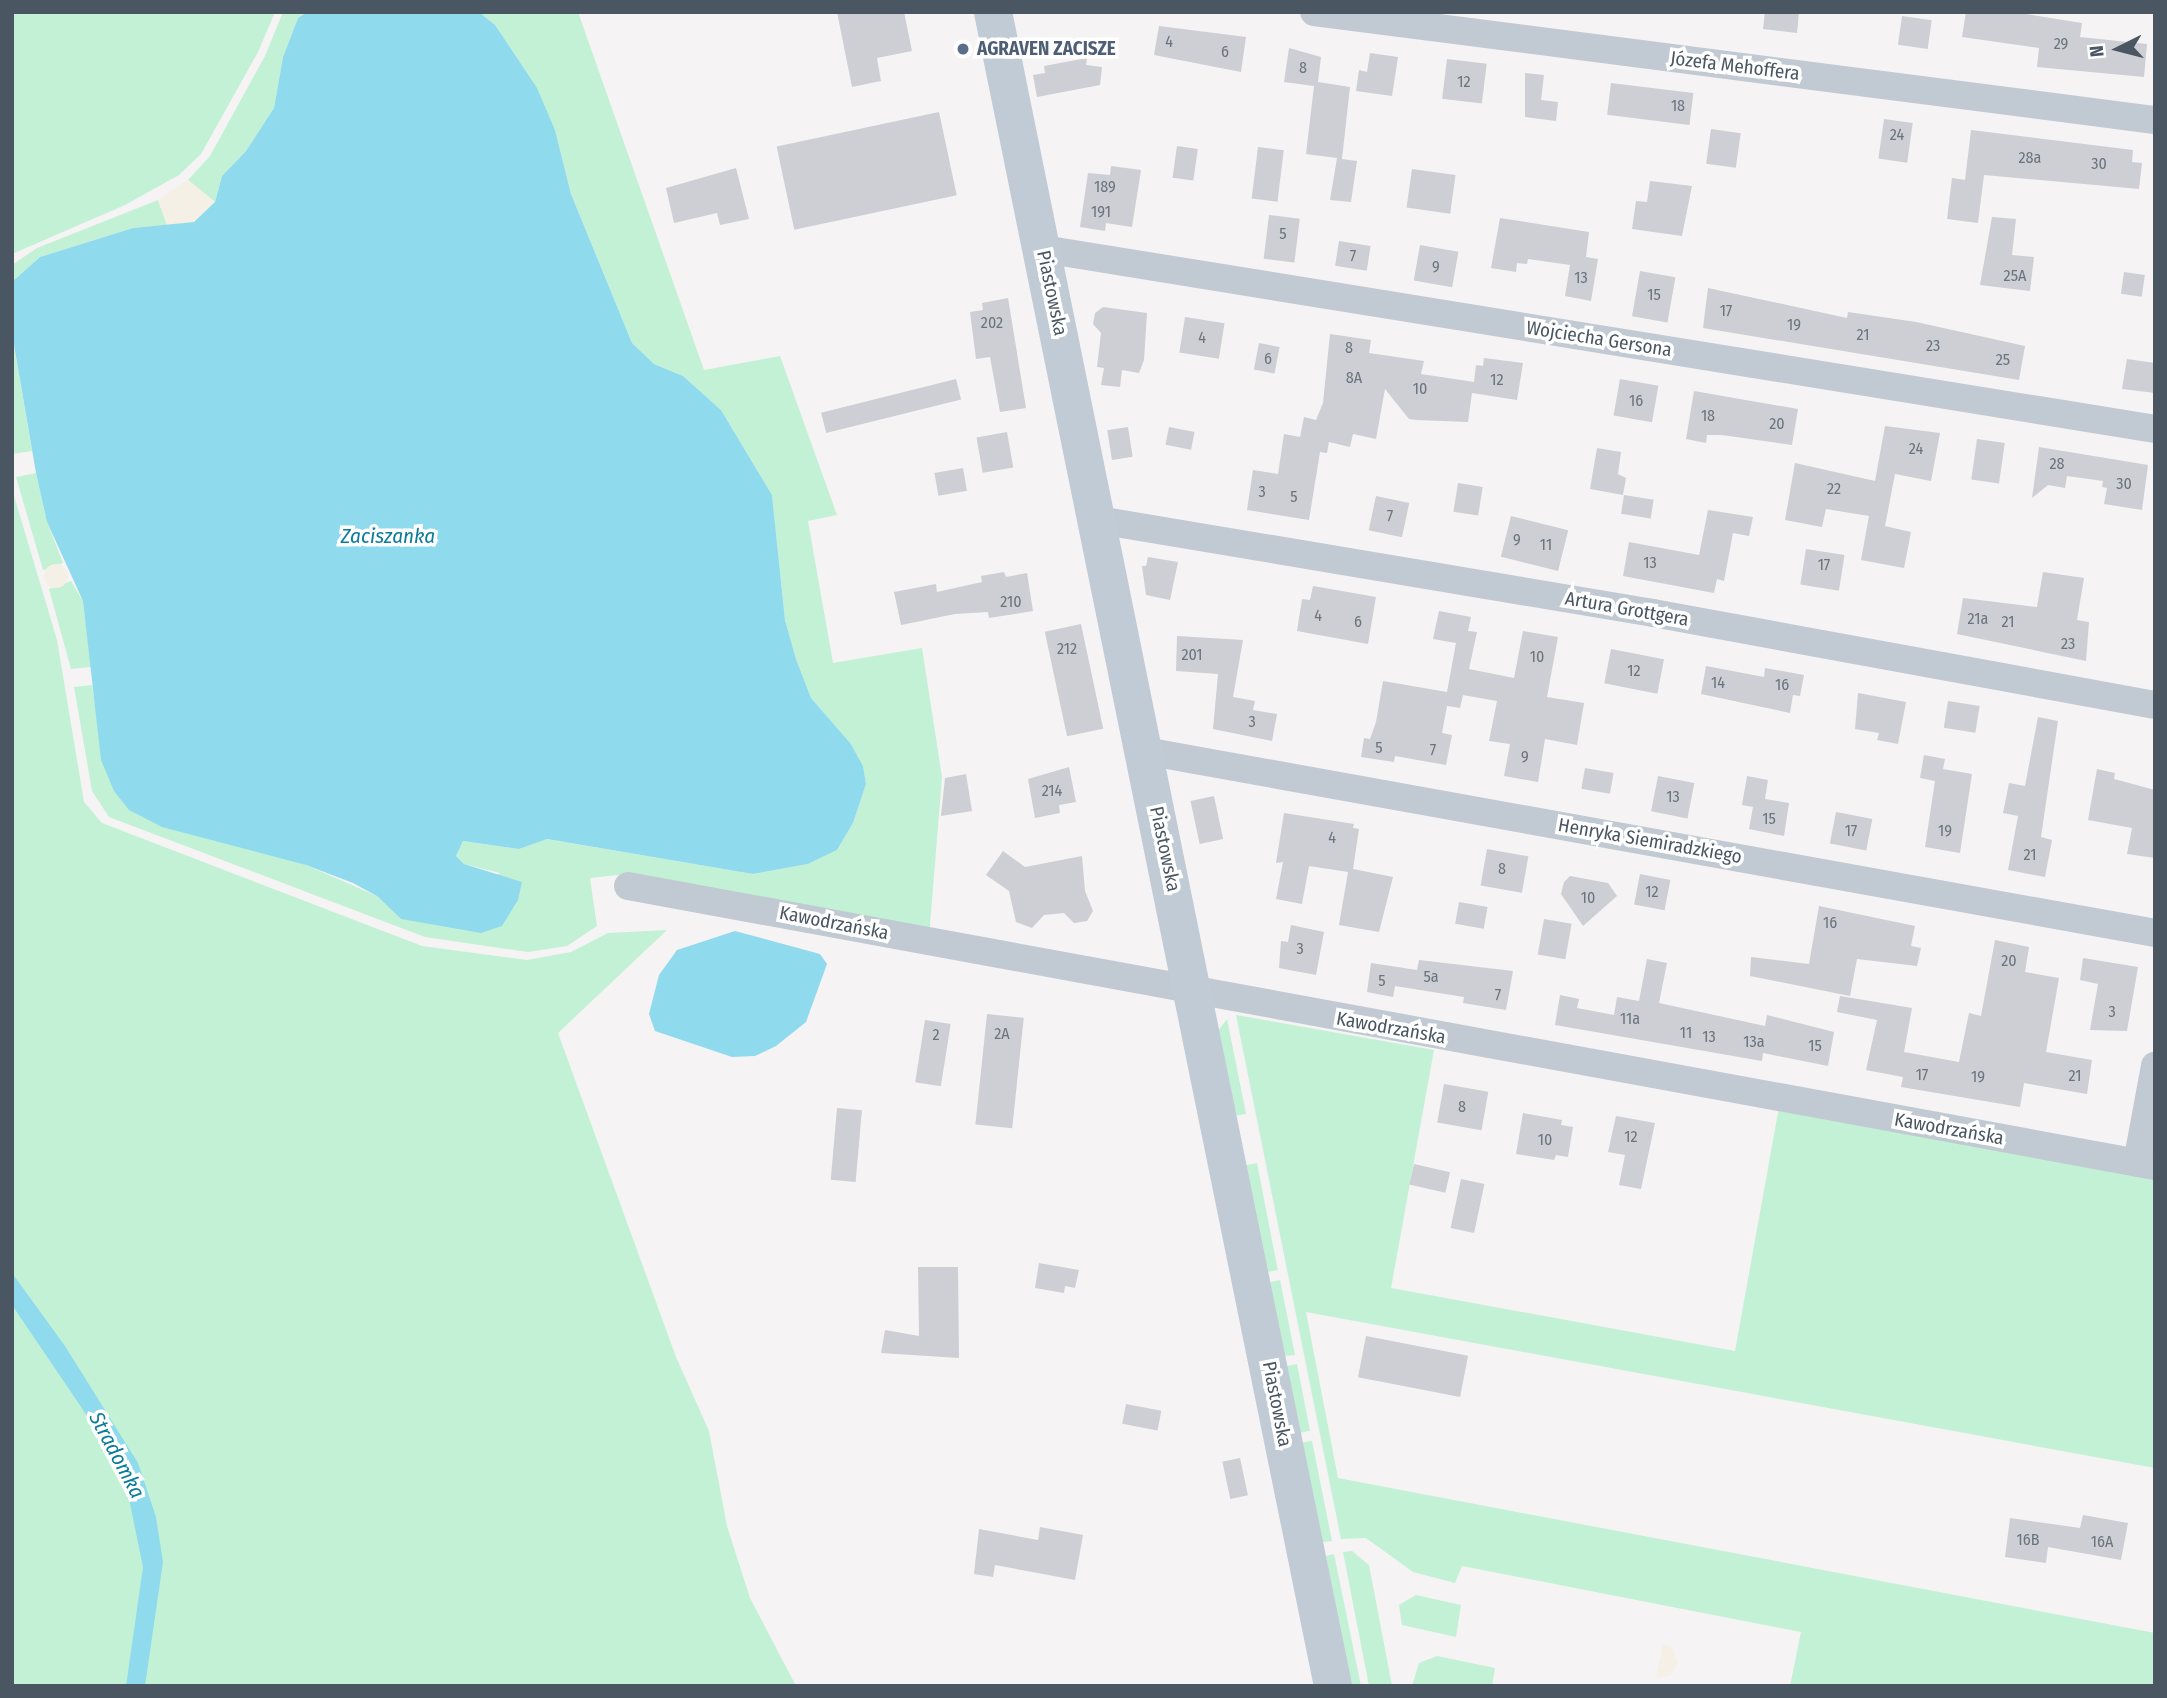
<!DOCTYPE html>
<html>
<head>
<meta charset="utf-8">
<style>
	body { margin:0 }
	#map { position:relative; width:2167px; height:1698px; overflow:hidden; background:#f5f3f3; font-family:"Fira Sans Condensed",sans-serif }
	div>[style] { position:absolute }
	.green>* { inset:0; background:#c3f1d5; transform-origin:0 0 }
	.sand>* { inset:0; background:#f5f0e5 }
	.round { border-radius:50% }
	.water>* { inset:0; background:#90daee }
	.building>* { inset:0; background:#cdcfd5; transform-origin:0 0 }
	.street>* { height:28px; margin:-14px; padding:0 14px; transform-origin:14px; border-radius:14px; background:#c1cad2 }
	.secondary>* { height:38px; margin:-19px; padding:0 19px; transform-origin:19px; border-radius:19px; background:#c1cbd6 }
	.dots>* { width:19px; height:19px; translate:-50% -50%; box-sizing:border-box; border:4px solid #fff; border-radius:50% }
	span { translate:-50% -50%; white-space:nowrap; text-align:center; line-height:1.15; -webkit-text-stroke:7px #fff; paint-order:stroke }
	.number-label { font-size:16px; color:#6b747e }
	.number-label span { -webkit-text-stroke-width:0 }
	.service-label { font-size:19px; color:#4e5e75; font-weight:700 }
	.left { translate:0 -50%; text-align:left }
	.street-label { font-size:19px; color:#4a5661 }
	.water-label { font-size:21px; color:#0c7c9b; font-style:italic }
	.frame { position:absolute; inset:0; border:14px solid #4a5661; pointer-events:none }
	.north { position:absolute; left:2083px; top:14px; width:70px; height:70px; -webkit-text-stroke:5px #fff; paint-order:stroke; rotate:264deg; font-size:19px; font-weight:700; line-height:28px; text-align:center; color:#4a5661 }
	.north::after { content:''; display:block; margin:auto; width:24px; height:32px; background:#4a5661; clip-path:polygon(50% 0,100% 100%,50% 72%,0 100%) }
</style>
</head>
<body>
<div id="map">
	<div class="green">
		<i style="clip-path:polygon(12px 12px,275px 12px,258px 52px,201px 154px,179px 175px,125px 205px,12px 254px)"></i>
		<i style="clip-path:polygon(283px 12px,307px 12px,298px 18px,283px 57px,274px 108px,246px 151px,222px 176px,215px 202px,188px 180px,210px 156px,265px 56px)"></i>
		<i style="clip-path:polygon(479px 12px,578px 12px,704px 370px,780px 356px,837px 515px,808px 521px,833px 663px,922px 648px,942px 777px,929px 937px,627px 874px,590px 878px,597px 926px,567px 946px,528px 952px,425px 937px,109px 817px,92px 791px,74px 687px,92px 685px,98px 722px,306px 865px,377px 896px,401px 919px,432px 922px,500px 873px,464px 864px,456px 856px,463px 841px,519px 849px,546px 839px,753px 874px,808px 864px,837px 850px,853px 823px,866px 784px,863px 766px,851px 744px,811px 698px,796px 659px,785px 620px,772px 495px,721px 410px,683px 376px,654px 364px,632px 343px,571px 194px,555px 130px,495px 25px)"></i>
		<i style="clip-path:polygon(158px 200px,167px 225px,133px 228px,40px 257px,12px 282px,12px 265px,37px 248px)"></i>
		<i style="clip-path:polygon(12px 333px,32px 451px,12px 454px)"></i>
		<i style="clip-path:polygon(36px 473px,47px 522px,63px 563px,43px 570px,16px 477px)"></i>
		<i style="clip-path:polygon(12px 489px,57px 640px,84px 802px,102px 823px,422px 946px,527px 960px,571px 952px,608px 933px,667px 930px,558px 1033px,676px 1357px,709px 1431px,727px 1526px,750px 1598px,796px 1686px,12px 1686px)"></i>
		<i style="clip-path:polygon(71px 581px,83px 601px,91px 667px,71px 669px,49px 589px)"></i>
		<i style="clip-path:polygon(1236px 1015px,1434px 1050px,1391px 1288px,1735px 1351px,1779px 1107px,2155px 1173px,2155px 1468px,1306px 1312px,1338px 1478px,2155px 1633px,2155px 1686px,1790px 1686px,1801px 1632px,1462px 1566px,1455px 1583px,1413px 1572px,1366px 1538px,1341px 1539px)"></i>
		<i style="clip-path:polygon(1227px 1019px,1246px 1114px,1233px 1116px,1218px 1031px)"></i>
		<i style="left:1257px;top:1163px;width:109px;height:14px;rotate:79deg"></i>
		<i style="clip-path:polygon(1280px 1280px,1295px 1355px,1285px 1356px,1267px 1283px)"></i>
		<i style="left:1297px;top:1364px;width:68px;height:14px;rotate:79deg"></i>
		<i style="clip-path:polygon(1312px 1441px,1332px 1541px,1324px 1542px,1318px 1538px,1298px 1443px)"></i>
		<i style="clip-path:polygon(1352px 1551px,1369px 1565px,1392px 1686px,1369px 1686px,1343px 1552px)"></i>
		<i style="clip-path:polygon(1334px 1554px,1361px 1686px,1347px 1686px,1326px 1556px)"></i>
		<i style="clip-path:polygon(1416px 1595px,1461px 1605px,1456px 1637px,1402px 1625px,1399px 1605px)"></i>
		<i style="clip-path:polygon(1437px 1656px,1495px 1668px,1492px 1686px,1412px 1686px,1419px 1663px)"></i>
	</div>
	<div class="sand">
		<i style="clip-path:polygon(188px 180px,215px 202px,194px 222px,167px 225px,158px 200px)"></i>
		<i class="round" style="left:44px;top:564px;width:24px;height:24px"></i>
		<i style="clip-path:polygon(1663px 1644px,1673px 1649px,1678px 1663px,1671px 1675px,1656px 1678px)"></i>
	</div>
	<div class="water">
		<i style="clip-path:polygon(307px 12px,479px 12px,495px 25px,537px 88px,555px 130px,571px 194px,632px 343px,654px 364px,683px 376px,721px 410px,772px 495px,785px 620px,796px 659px,811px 698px,851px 744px,863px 766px,866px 784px,853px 823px,837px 850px,808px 864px,753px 874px,547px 839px,519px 849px,463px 841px,456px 856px,464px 864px,522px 882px,518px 900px,502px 926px,481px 933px,401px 919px,377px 896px,353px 883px,306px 865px,162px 827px,129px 810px,114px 791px,101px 760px,83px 601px,47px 522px,36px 473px,12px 333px,12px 282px,40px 257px,133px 228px,194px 222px,215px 202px,222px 176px,246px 151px,274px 108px,283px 57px,298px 18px)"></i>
		<i style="clip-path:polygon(735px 931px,820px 954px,827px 964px,806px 1022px,776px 1046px,755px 1056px,732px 1057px,655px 1031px,649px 1014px,659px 975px,677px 950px)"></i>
		<i style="clip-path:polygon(12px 1273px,65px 1346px,138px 1463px,156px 1517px,163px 1562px,145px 1686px,126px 1686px,143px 1567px,129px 1499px,96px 1429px,12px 1305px)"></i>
	</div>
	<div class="building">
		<i style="clip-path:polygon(837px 12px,904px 12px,912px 51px,877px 58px,881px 81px,852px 87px)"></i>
		<i style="clip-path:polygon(1765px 12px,1799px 12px,1797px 33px,1763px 29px)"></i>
		<i style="clip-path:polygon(1966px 12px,2013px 12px,2082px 23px,2080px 37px,2147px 44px,2144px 77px,2037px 67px,2039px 48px,1962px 37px)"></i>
		<i style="left:1902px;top:16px;width:30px;height:29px;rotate:8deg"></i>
		<i style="clip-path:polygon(1159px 26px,1246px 37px,1241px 72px,1154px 55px)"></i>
		<i style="clip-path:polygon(1289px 48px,1321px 57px,1318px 82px,1350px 87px,1342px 159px,1357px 161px,1351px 202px,1330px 200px,1337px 158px,1306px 154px,1314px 86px,1284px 82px)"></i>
		<i style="clip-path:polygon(1370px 53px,1398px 57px,1392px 96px,1356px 91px,1359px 70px,1367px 72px)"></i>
		<i style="clip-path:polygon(1087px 58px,1086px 65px,1102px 67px,1100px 85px,1037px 97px,1033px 75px,1045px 73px,1044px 66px)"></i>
		<i style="left:1447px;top:59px;width:40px;height:40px;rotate:7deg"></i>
		<i style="clip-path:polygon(1525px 73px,1544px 75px,1541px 100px,1558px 102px,1556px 121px,1525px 117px)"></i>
		<i style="left:1611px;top:83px;width:83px;height:32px;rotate:7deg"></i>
		<i style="left:939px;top:112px;width:85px;height:166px;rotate:78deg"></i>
		<i style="left:1884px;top:119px;width:29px;height:40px;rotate:8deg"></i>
		<i style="left:1711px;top:129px;width:30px;height:35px;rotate:8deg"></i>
		<i style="clip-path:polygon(1971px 130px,2133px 150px,2132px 162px,2142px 163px,2139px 189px,1984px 175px,1978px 223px,1947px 219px,1952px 178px,1965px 180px)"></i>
		<i style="left:1177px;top:146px;width:21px;height:32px;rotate:8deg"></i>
		<i style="left:1258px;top:147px;width:26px;height:52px;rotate:7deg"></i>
		<i style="clip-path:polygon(1111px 166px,1141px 170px,1132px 227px,1106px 223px,1105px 231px,1080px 227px,1088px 173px,1110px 175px)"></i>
		<i style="clip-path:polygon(736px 168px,749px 219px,720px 225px,717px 213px,674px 223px,666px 188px)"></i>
		<i style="left:1412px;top:169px;width:44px;height:39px;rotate:8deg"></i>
		<i style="clip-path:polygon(1650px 181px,1692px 186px,1682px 236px,1632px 229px,1636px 201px,1647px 202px)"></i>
		<i style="left:1269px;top:215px;width:31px;height:44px;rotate:7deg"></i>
		<i style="clip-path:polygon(1992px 217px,2016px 219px,2012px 255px,2034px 257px,2030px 291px,1980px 285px)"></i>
		<i style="clip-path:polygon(1500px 218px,1589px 232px,1586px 257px,1598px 259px,1591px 301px,1565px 296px,1570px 265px,1528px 259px,1527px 264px,1517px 263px,1516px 272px,1491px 268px)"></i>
		<i style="left:1339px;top:241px;width:32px;height:25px;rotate:9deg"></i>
		<i style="left:1420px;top:245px;width:39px;height:36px;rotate:10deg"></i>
		<i style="left:1640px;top:271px;width:36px;height:46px;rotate:10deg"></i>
		<i style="left:2124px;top:272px;width:21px;height:22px;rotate:8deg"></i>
		<i style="clip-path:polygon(1708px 288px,1847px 318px,1848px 312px,1916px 322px,2025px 346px,2019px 380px,1703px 328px)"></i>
		<i style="clip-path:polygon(1008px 298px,1026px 408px,1000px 412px,990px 357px,976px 359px,970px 312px,983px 310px,982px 303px)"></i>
		<i style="clip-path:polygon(1103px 307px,1147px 313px,1144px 360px,1139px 373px,1122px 370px,1120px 387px,1101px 385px,1104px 368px,1097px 367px,1101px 333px,1093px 324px,1095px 313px)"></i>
		<i style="left:1185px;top:317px;width:40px;height:36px;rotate:9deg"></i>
		<i style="clip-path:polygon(1330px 334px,1371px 340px,1369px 353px,1424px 361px,1421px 374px,1474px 382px,1476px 365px,1483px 366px,1484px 358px,1523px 363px,1517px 400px,1472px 393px,1468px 422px,1417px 420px,1409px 419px,1385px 389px,1376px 439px,1353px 434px,1350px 447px,1329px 442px,1327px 453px,1320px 452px,1309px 520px,1247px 510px,1253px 470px,1278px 474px,1284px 434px,1300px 437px,1304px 417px,1316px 420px,1323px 403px)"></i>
		<i style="left:1259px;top:343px;width:21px;height:27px;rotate:11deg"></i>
		<i style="clip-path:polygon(2127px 359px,2155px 363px,2155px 393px,2122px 389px)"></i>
		<i style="left:956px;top:379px;width:21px;height:139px;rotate:76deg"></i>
		<i style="left:1620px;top:379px;width:39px;height:37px;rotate:10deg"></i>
		<i style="clip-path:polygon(1694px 391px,1798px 409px,1792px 445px,1722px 435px,1707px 435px,1706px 443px,1686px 439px)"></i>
		<i style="clip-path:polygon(1885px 426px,1940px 433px,1931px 481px,1895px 474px,1885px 526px,1911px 532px,1904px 568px,1861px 560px,1869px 516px,1826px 509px,1822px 527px,1785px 520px,1795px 463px,1875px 481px)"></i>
		<i style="left:1128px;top:427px;width:30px;height:21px;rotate:81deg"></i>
		<i style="left:1169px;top:427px;width:26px;height:18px;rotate:11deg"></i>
		<i style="left:1007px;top:432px;width:36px;height:31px;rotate:80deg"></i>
		<i style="left:1977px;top:439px;width:28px;height:41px;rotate:8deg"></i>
		<i style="clip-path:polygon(2039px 447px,2148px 465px,2142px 510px,2104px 504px,2107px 488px,2102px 487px,2103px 481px,2067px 476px,2065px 488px,2048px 485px,2032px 498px)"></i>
		<i style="clip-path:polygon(1597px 448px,1621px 452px,1618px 474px,1626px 478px,1623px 495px,1590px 489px)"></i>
		<i style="left:963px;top:468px;width:23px;height:29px;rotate:80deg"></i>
		<i style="left:1458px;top:483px;width:25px;height:29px;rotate:9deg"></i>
		<i style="left:1624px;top:495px;width:30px;height:19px;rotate:9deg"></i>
		<i style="left:1376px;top:496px;width:34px;height:35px;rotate:12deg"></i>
		<i style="clip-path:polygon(1708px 510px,1753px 517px,1749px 536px,1733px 533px,1724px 581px,1717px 579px,1714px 593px,1623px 576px,1629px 542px,1699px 555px)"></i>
		<i style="left:1511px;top:516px;width:59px;height:42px;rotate:14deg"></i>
		<i style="left:1806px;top:549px;width:39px;height:36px;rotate:9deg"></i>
		<i style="clip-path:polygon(1148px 557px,1178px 562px,1170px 600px,1146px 595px,1142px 566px,1146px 566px)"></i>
		<i style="clip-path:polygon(1004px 572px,1006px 577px,1027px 573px,1033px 611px,989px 618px,988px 612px,955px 614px,901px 625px,894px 592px,936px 584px,937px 592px,982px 582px,981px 576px)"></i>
		<i style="clip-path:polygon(2043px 572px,2084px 578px,2077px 620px,2089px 622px,2086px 661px,1957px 634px,1963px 598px,2037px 607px)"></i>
		<i style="clip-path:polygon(1313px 586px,1376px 597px,1368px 644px,1297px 631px,1302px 599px,1310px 600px)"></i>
		<i style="clip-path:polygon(1439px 611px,1471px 617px,1468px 631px,1477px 632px,1469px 669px,1514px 678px,1523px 631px,1558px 637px,1547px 697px,1584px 703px,1577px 745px,1545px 739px,1538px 782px,1504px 776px,1510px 744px,1489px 741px,1497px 701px,1463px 695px,1460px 708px,1447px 706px,1442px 733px,1452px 735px,1446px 765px,1395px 756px,1394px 762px,1361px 757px,1364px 738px,1370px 739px,1376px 722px,1383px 681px,1447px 692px,1456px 643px,1433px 639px)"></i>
		<i style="left:1081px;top:624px;width:107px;height:37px;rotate:78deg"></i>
		<i style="clip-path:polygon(1177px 636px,1243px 640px,1233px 697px,1255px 701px,1253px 710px,1277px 714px,1272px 741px,1213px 729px,1218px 674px,1176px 671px)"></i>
		<i style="left:1611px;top:649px;width:54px;height:35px;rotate:11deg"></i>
		<i style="clip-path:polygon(1706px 666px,1764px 677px,1765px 668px,1804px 675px,1800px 696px,1793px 695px,1790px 713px,1701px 694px)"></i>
		<i style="clip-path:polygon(1858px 693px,1906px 702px,1898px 744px,1877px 740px,1879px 733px,1855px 729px)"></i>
		<i style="left:1948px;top:701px;width:32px;height:27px;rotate:9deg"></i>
		<i style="clip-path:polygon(2038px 717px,2058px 721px,2041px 837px,2052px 840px,2045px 877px,2008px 870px,2018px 816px,2003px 813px,2009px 783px,2025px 786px)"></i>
		<i style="clip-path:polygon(1924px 755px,1945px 759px,1943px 769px,1972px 774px,1960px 853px,1925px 847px,1935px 781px,1920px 778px)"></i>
		<i style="clip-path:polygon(1069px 767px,1076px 802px,1059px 805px,1060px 813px,1035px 818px,1028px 779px)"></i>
		<i style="left:1585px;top:768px;width:29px;height:21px;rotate:10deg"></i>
		<i style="clip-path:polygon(2097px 769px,2115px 773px,2114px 779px,2155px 790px,2155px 858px,2127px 854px,2132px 828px,2088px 820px)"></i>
		<i style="clip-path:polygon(966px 774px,972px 811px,941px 816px,945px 778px)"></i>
		<i style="left:1658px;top:776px;width:37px;height:36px;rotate:11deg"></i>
		<i style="clip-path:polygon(1747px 776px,1768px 780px,1765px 799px,1789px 803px,1784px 836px,1749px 829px,1753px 807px,1742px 805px)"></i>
		<i style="left:1214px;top:796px;width:44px;height:24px;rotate:78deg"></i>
		<i style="left:1836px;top:812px;width:37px;height:32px;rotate:11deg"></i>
		<i style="clip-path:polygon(1284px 813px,1354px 824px,1353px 828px,1359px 829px,1353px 869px,1393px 877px,1379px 932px,1339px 925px,1348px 872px,1309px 866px,1302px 904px,1276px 899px,1283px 862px,1276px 863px)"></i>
		<i style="left:1487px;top:849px;width:42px;height:37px;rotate:10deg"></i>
		<i style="clip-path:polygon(1003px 851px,1025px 867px,1082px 856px,1085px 891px,1093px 911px,1087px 921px,1074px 923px,1064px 913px,1044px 915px,1032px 928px,1016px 922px,1009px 891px,986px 875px)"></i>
		<i style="left:1640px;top:874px;width:31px;height:31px;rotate:11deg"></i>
		<i style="clip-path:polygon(1570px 876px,1608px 883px,1617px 896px,1583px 926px,1561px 894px,1564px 882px)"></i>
		<i style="left:1459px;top:902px;width:29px;height:22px;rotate:10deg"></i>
		<i style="clip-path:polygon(1819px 906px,1915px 926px,1911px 946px,1921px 948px,1917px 966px,1857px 959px,1850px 996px,1750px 976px,1751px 957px,1809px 964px)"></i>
		<i style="left:1544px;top:919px;width:28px;height:36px;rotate:10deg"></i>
		<i style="clip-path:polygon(1291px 925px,1324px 932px,1316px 975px,1279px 968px,1281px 941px,1288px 942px)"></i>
		<i style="clip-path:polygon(1995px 940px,2029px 947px,2025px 972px,2059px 978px,2046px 1052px,2092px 1060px,2087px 1094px,2024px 1083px,2020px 1107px,1901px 1087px,1903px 1077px,1866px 1070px,1877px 1020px,1837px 1012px,1840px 996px,1912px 1008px,1904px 1052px,1959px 1062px,1969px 1013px,1981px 1016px)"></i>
		<i style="clip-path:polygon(2083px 958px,2138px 967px,2127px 1031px,2090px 1030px,2098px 984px,2080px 980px)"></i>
		<i style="clip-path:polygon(1647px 959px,1667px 963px,1659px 1003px,1765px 1026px,1767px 1015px,1834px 1032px,1828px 1066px,1763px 1053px,1762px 1061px,1555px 1025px,1560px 995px,1579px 999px,1577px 1008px,1614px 1015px,1617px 997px,1639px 1001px)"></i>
		<i style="clip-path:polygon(1419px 960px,1513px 971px,1506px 1010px,1463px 1003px,1464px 997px,1395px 986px,1393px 997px,1367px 992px,1371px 963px,1417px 970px)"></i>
		<i style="left:987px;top:1014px;width:37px;height:111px;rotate:6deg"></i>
		<i style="left:925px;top:1020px;width:26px;height:63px;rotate:9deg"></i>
		<i style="left:1444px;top:1084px;width:45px;height:39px;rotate:10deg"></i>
		<i style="left:837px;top:1108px;width:25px;height:72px;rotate:5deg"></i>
		<i style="clip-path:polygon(1523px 1113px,1562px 1120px,1561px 1125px,1573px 1127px,1568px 1157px,1556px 1155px,1554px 1160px,1516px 1154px)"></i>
		<i style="clip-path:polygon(1616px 1116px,1655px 1123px,1641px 1189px,1619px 1185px,1625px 1155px,1608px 1152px)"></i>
		<i style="left:1414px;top:1164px;width:37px;height:21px;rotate:13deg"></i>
		<i style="left:1461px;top:1179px;width:24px;height:50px;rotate:12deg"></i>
		<i style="clip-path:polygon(1039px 1263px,1079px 1270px,1075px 1288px,1065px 1286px,1064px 1293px,1035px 1288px)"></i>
		<i style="clip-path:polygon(918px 1267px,958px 1267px,959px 1358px,881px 1353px,885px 1330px,919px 1336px)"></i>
		<i style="left:1366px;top:1336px;width:104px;height:42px;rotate:11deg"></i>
		<i style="left:1126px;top:1404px;width:36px;height:20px;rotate:11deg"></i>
		<i style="left:1240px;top:1458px;width:38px;height:18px;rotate:78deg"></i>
		<i style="clip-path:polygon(2083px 1515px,2128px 1523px,2121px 1560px,2048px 1547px,2046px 1563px,2005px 1557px,2010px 1518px,2080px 1528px)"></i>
		<i style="clip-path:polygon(1040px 1527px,1083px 1535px,1075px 1580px,995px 1565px,993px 1577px,974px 1574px,979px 1529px,1038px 1540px)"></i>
	</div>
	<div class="street">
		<i style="left:1314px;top:12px;width:848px;rotate:7.32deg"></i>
		<i style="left:1043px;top:249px;width:1126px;rotate:9.19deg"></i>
		<i style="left:1098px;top:520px;width:563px;rotate:9.51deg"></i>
		<i style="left:1653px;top:613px;width:510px;rotate:10.39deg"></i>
		<i style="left:1145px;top:751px;width:1026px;rotate:10.21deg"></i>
		<i style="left:628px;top:886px;width:1552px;rotate:10.39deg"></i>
		<i style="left:2137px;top:1163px;width:99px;rotate:-79.5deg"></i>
	</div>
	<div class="secondary">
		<i style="left:993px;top:12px;width:1708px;rotate:78.52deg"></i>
	</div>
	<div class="dots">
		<i style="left:963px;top:49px;background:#5c6f8a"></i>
	</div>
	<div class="number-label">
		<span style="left:1169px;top:42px">4</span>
		<span style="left:2061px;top:44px">29</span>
		<span style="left:1225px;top:52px">6</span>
		<span style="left:1303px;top:68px">8</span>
		<span style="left:1464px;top:82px">12</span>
		<span style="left:1678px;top:106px">18</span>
		<span style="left:1897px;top:135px">24</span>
		<span style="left:2030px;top:158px">28a</span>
		<span style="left:2099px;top:164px">30</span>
		<span style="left:1105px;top:187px">189</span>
		<span style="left:1101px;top:212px">191</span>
		<span style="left:1283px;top:234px">5</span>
		<span style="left:1353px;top:256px">7</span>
		<span style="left:1436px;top:267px">9</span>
		<span style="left:2015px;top:276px">25A</span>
		<span style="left:1581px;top:278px">13</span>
		<span style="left:1654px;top:295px">15</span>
		<span style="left:1726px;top:311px">17</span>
		<span style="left:992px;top:323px">202</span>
		<span style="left:1794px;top:325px">19</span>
		<span style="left:1863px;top:335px">21</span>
		<span style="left:1202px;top:338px">4</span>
		<span style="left:1933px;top:346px">23</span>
		<span style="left:1349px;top:348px">8</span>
		<span style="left:1268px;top:359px">6</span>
		<span style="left:2003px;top:360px">25</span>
		<span style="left:1354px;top:378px">8A</span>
		<span style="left:1497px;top:380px">12</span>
		<span style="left:1420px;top:389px">10</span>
		<span style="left:1636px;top:401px">16</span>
		<span style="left:1708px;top:416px">18</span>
		<span style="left:1777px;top:424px">20</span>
		<span style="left:1916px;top:449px">24</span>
		<span style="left:2057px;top:464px">28</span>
		<span style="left:2124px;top:484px">30</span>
		<span style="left:1834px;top:489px">22</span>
		<span style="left:1262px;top:492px">3</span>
		<span style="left:1294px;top:497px">5</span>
		<span style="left:1390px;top:516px">7</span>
		<span style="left:1517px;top:540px">9</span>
		<span style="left:1546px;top:545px">11</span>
		<span style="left:1650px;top:563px">13</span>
		<span style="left:1824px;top:565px">17</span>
		<span style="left:1011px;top:602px">210</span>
		<span style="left:1318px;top:616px">4</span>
		<span style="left:1978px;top:619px">21a</span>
		<span style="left:1358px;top:622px">6</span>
		<span style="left:2008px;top:622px">21</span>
		<span style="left:2068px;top:644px">23</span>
		<span style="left:1067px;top:649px">212</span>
		<span style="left:1192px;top:655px">201</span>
		<span style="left:1537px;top:657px">10</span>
		<span style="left:1634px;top:671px">12</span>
		<span style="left:1718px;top:683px">14</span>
		<span style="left:1782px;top:685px">16</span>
		<span style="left:1252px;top:722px">3</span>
		<span style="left:1379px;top:748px">5</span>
		<span style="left:1433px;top:750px">7</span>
		<span style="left:1525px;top:757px">9</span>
		<span style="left:1052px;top:791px">214</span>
		<span style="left:1673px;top:797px">13</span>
		<span style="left:1769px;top:819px">15</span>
		<span style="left:1851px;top:831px">17</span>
		<span style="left:1945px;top:831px">19</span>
		<span style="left:1332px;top:838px">4</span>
		<span style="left:2030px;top:855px">21</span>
		<span style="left:1502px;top:869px">8</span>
		<span style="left:1652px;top:892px">12</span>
		<span style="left:1588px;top:898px">10</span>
		<span style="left:1830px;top:923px">16</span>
		<span style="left:1300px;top:949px">3</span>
		<span style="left:2009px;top:961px">20</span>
		<span style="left:1431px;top:977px">5a</span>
		<span style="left:1382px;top:981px">5</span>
		<span style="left:1498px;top:995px">7</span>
		<span style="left:2112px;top:1012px">3</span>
		<span style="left:1630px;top:1019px">11a</span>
		<span style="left:1686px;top:1033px">11</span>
		<span style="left:1002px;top:1034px">2A</span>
		<span style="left:936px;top:1035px">2</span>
		<span style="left:1709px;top:1037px">13</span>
		<span style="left:1754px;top:1042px">13a</span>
		<span style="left:1815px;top:1046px">15</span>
		<span style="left:1922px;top:1075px">17</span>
		<span style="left:2075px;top:1076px">21</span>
		<span style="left:1978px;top:1077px">19</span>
		<span style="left:1462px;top:1107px">8</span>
		<span style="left:1631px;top:1137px">12</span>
		<span style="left:1545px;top:1140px">10</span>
		<span style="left:2028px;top:1540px">16B</span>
		<span style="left:2102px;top:1542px">16A</span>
	</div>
	<div class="service-label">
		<span class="left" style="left:977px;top:49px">AGRAVEN ZACISZE</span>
	</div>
	<div class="street-label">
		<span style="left:1735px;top:66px;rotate:7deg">Józefa Mehoffera</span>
		<span style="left:1052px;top:293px;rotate:78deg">Piastowska</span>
		<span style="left:1599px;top:339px;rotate:9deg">Wojciecha Gersona</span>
		<span style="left:1627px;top:609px;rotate:10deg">Artura Grottgera</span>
		<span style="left:1650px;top:841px;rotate:10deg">Henryka Siemiradzkiego</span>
		<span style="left:1165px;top:849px;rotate:78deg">Piastowska</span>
		<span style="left:834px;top:923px;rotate:11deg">Kawodrzańska</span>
		<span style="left:1391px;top:1028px;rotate:10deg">Kawodrzańska</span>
		<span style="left:1949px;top:1129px;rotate:10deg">Kawodrzańska</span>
		<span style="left:1277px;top:1404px;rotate:79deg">Piastowska</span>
	</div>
	<div class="water-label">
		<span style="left:388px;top:536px">Zaciszanka</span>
		<span style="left:117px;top:1455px;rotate:62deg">Stradomka</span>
	</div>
	<div class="frame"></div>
	<div class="north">N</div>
</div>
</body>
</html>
